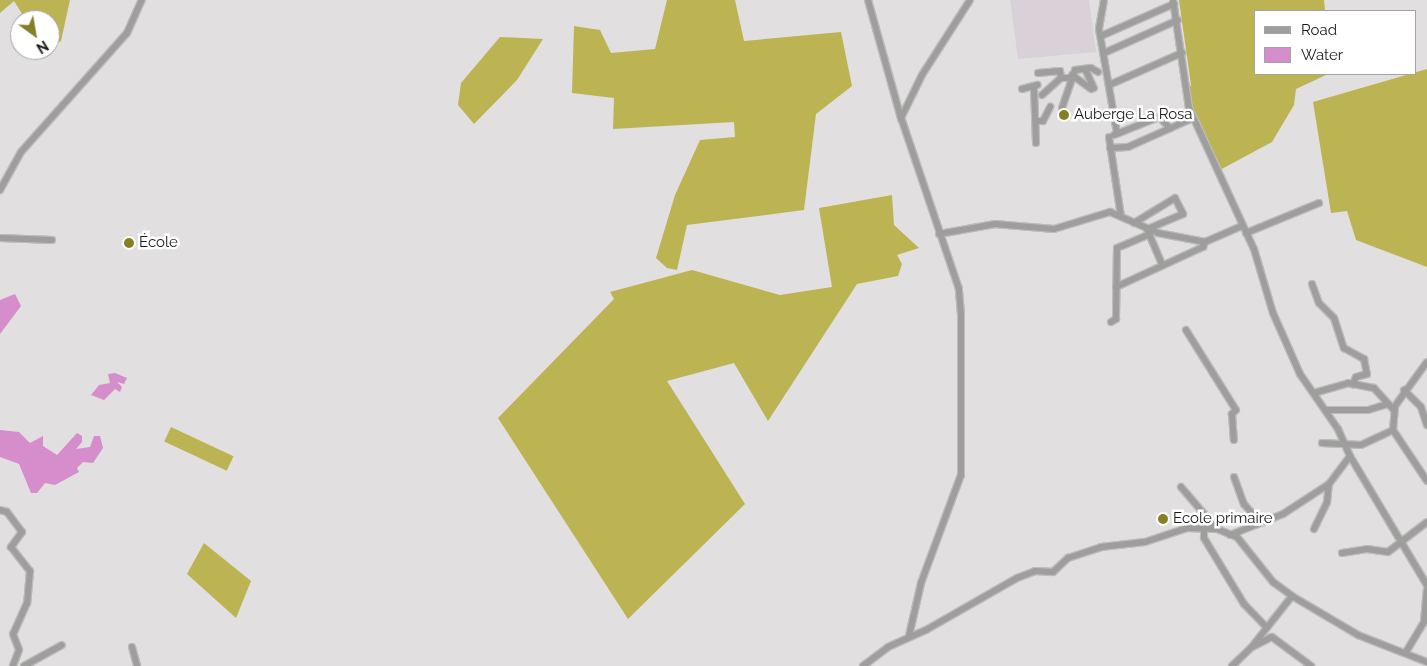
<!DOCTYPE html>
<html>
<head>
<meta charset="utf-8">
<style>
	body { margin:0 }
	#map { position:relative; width:1427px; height:666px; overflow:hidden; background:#e2dfe1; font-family:Raleway,sans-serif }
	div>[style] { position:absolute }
	.built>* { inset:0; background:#dad1d8 }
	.forest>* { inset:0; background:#bcb352; transform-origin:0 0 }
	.water>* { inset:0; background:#d58dcb }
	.roads { filter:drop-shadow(1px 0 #bebbbd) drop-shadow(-1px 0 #bebbbd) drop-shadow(0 1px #bebbbd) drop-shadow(0 -1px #bebbbd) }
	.street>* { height:6px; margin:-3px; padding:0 3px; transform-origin:3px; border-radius:3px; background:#9e9e9d }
	.dots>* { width:14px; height:14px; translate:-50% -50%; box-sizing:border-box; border:2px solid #fff; border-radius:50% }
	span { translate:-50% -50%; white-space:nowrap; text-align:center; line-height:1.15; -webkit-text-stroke:5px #fff; paint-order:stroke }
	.poi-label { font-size:15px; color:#1a191a }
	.left { translate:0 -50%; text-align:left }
	.legend { position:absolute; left:1254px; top:10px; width:162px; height:65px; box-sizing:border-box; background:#fff; border:1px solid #a3a3a3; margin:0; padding:6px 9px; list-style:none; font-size:15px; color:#1a191a }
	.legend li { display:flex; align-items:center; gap:10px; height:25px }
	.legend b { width:25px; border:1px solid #a3a3a3 }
	.north { position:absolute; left:10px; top:10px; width:50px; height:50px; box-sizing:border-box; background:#fff; border:1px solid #a3a3a3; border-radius:50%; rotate:148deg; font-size:14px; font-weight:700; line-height:20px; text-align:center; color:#1a191a }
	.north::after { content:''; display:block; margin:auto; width:18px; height:22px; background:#877f26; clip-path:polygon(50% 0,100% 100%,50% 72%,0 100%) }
</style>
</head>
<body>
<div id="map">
	<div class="built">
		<i style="clip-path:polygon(1010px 0,1089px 0,1096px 52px,1018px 59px)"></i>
	</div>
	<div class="forest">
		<i style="clip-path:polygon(0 0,70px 0,61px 41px,50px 48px,50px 20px,26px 20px,14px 1px,0 13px)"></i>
		<i style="clip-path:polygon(667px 0,735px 0,744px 41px,841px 32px,852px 86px,816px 114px,804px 210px,687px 225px,677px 270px,667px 268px,656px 258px,675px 195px,700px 140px,735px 137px,734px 122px,613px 129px,614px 98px,572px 93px,574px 26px,600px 30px,611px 53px,655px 49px)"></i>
		<i style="clip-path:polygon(1179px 0,1324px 0,1325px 11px,1256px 11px,1256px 74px,1328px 74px,1296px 89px,1294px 105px,1272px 142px,1218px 171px,1189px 108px,1186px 92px,1191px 85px)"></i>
		<i style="clip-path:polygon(500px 37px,543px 39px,517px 80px,474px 124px,458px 105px,461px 83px)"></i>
		<i style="clip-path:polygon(1427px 69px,1427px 267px,1356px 240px,1347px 211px,1331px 213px,1313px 102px)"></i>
		<i style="clip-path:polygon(892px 195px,894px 225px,919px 248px,897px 255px,902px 264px,898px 276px,857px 284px,768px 421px,734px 363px,667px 381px,745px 504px,628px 619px,498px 418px,614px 299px,610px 292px,692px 270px,780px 295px,832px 287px,819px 208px)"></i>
		<i style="left:171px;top:427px;width:69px;height:16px;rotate:25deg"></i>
		<i style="clip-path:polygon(204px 543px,251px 581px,236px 618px,187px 574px)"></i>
	</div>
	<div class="water">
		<i style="clip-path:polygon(15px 294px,21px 306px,0 334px,0 300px)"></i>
		<i style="clip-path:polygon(115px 373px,127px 378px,124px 384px,117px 382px,122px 387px,120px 392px,115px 389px,104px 400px,91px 395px,99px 385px,110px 383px,108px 374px)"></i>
		<i style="clip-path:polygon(0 430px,19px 432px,30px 443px,43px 436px,43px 446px,57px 455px,77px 433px,82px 436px,82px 442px,76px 449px,90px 447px,94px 436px,100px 436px,103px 448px,93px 463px,83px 462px,77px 468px,79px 472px,55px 485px,45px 483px,37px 493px,31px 493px,19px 464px,0 457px)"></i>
	</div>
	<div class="roads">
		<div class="street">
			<i style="left:868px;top:0;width:123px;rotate:74.4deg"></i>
			<i style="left:1104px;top:0;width:29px;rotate:100deg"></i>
			<i style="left:1099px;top:29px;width:106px;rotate:80.2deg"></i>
			<i style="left:1173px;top:0;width:109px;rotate:81.6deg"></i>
			<i style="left:1189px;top:108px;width:155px;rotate:65.3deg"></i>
			<i style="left:1254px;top:249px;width:67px;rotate:73.5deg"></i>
			<i style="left:1273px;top:313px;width:67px;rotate:66.1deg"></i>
			<i style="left:1300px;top:374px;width:67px;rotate:55.4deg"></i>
			<i style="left:1338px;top:429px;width:30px;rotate:66deg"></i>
			<i style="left:1350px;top:456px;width:150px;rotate:59.2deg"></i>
			<i style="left:1101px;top:36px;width:80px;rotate:-23.7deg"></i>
			<i style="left:1104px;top:53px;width:81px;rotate:-24deg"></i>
			<i style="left:1085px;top:69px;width:21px;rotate:65deg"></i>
			<i style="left:1038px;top:73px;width:22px;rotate:-5deg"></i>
			<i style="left:1060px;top:71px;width:7px;rotate:82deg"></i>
			<i style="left:1072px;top:75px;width:24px;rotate:36deg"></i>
			<i style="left:1109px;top:85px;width:80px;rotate:-23.7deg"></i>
			<i style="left:1034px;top:88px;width:55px;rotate:87.9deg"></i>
			<i style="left:1022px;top:89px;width:16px;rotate:-15deg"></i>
			<i style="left:1042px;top:95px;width:25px;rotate:-42deg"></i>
			<i style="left:1061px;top:78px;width:9px"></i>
			<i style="left:1062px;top:108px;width:40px;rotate:-71.1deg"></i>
			<i style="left:1075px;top:70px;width:16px;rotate:-7deg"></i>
			<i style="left:1091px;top:68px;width:8px;rotate:30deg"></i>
			<i style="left:1036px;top:121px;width:7px"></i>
			<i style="left:1043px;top:121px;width:16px;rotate:-63deg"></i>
			<i style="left:1114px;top:135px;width:48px;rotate:-21.8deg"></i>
			<i style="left:1159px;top:117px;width:16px;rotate:45deg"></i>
			<i style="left:1109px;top:137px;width:80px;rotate:81.4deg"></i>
			<i style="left:1110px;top:148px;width:18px;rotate:-3deg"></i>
			<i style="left:1128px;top:147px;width:71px;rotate:-24deg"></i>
			<i style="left:0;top:190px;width:43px;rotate:-61.1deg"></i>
			<i style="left:21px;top:152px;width:159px;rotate:-48.3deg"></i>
			<i style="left:127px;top:33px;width:36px;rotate:-66deg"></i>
			<i style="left:1134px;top:223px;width:48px;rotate:-31.4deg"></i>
			<i style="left:1175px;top:198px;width:18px;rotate:63deg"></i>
			<i style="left:1183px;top:214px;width:39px;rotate:157deg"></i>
			<i style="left:1147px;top:229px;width:39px;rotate:67deg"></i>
			<i style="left:1246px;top:233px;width:79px;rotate:-22.3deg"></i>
			<i style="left:939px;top:234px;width:57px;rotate:-10.1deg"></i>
			<i style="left:995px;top:224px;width:59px;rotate:4.8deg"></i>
			<i style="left:1054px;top:229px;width:59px;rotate:-16.9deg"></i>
			<i style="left:1110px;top:212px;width:52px;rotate:23.6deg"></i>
			<i style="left:1158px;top:233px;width:48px;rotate:10.8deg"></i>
			<i style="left:1205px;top:242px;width:40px;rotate:-23.4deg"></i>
			<i style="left:0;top:238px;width:52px;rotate:2.2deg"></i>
			<i style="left:1312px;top:284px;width:20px;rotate:70deg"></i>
			<i style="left:1319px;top:303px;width:21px;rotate:45deg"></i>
			<i style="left:1334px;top:318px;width:32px;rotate:72deg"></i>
			<i style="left:1344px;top:348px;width:23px;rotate:29deg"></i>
			<i style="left:1364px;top:359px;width:15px;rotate:79deg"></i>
			<i style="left:1367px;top:374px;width:11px;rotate:165deg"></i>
			<i style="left:1356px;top:377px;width:8px;rotate:113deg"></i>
			<i style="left:1116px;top:287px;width:96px;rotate:-24.7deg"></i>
			<i style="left:1203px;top:247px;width:5px;rotate:-68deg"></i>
			<i style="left:1111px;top:322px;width:6px;rotate:-31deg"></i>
			<i style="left:1116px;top:319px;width:71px;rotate:-89.2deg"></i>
			<i style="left:1117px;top:248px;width:36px;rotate:-23deg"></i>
			<i style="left:1186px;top:330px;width:94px;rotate:58deg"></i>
			<i style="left:1236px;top:410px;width:6px;rotate:135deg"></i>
			<i style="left:1232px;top:414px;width:26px;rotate:86deg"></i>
			<i style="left:1404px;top:390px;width:24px;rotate:45deg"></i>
			<i style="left:1421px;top:407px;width:19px;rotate:72deg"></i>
			<i style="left:1314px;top:393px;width:35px;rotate:-16deg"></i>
			<i style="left:1348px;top:383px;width:26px;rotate:11deg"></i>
			<i style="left:1374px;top:388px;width:30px;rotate:48deg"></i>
			<i style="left:1326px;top:410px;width:42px"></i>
			<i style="left:1368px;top:410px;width:21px;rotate:-17deg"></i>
			<i style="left:1393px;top:430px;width:61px;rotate:56.3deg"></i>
			<i style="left:1322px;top:443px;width:39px;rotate:3deg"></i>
			<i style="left:1361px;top:445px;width:35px;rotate:-25deg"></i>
			<i style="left:1393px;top:430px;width:24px;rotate:-85deg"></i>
			<i style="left:1395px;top:406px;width:54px;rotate:-54deg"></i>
			<i style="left:1234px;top:477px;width:29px;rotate:70deg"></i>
			<i style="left:1244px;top:504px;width:23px;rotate:49deg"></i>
			<i style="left:1181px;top:487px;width:55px;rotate:49.4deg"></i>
			<i style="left:0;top:510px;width:7px;rotate:16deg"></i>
			<i style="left:7px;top:512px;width:25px;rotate:53deg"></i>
			<i style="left:22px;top:532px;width:19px;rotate:126deg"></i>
			<i style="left:11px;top:547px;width:31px;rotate:52deg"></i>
			<i style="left:30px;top:571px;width:32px;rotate:95deg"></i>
			<i style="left:27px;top:603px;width:34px;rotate:114deg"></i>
			<i style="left:13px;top:634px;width:17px;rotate:69deg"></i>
			<i style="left:19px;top:650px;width:17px;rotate:111deg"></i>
			<i style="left:1204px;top:529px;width:9px;rotate:90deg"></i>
			<i style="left:1204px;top:538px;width:77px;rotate:58.8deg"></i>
			<i style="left:1244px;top:604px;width:32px;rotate:46deg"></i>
			<i style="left:1314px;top:529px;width:30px;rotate:-64deg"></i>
			<i style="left:1327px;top:502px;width:18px;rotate:-84deg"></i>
			<i style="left:1329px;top:484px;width:35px;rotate:-53deg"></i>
			<i style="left:1230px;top:535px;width:57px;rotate:-21.6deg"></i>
			<i style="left:1283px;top:514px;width:55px;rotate:-33.1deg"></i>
			<i style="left:1342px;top:553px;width:25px;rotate:-9deg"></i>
			<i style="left:1367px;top:549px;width:21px;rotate:8deg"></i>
			<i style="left:1388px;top:552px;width:49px;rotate:-37.6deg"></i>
			<i style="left:909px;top:636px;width:54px;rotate:-77.2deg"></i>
			<i style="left:921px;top:583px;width:115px;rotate:-69.7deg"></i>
			<i style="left:961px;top:475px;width:161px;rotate:-90deg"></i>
			<i style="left:961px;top:314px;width:25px;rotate:-95deg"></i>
			<i style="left:959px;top:289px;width:181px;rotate:-108.7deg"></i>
			<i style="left:901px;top:118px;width:48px;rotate:-64deg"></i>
			<i style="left:922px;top:75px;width:89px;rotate:-57.4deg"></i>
			<i style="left:1254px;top:644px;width:61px;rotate:-51.6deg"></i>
			<i style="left:132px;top:647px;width:20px;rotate:75deg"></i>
			<i style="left:1406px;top:652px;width:35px;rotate:-59deg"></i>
			<i style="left:1424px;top:622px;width:32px;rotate:-85deg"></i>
			<i style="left:24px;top:666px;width:43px;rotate:-28.9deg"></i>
			<i style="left:863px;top:666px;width:31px;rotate:-37deg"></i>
			<i style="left:888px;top:647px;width:42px;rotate:-24.1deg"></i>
			<i style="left:926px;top:630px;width:105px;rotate:-29.7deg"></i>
			<i style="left:1017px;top:578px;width:19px;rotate:-21deg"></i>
			<i style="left:1035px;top:571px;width:18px;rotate:3deg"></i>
			<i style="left:1053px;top:572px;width:21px;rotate:-43deg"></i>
			<i style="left:1068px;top:558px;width:35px;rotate:-18deg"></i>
			<i style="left:1101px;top:547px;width:44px;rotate:-6.5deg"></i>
			<i style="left:1145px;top:542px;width:44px;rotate:-18.4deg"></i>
			<i style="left:1187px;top:528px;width:30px;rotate:2deg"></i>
			<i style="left:1217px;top:529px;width:22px;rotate:22deg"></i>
			<i style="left:1237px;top:537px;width:58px;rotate:51.3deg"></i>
			<i style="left:1273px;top:582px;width:24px;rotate:36deg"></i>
			<i style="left:1292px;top:596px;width:77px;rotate:30.6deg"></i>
			<i style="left:1358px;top:635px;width:74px;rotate:21.4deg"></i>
			<i style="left:1232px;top:666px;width:28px;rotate:-44deg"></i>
			<i style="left:1252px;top:647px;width:22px;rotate:-27deg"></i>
			<i style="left:1272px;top:637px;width:49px;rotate:36.6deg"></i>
		</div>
	</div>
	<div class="dots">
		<i style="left:1064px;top:115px;background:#877f26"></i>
		<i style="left:129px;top:243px;background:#877f26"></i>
		<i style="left:1163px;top:519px;background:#877f26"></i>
	</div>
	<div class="poi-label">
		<span class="left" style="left:1074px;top:115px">Auberge La Rosa</span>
		<span class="left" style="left:139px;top:243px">École</span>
		<span class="left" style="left:1173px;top:519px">Ecole primaire</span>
	</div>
	<ul class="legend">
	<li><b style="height:6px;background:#9e9e9d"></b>Road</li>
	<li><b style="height:14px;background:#d58dcb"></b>Water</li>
	</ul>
	<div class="north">N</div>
</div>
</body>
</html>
